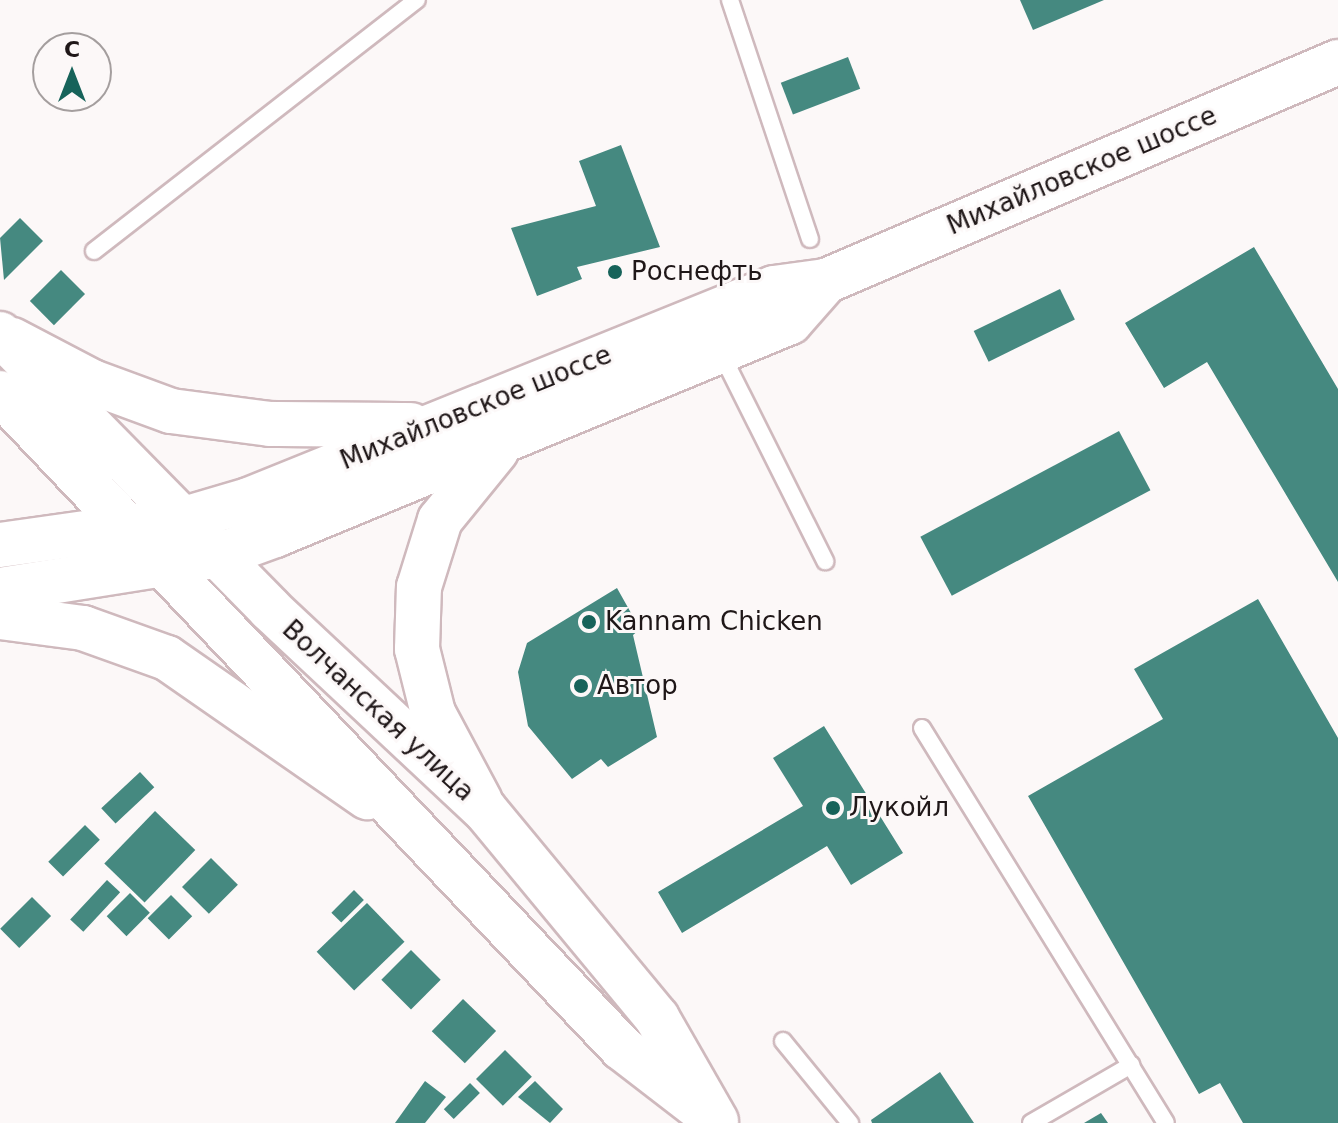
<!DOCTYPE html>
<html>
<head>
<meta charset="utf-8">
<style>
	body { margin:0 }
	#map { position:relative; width:1338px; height:1123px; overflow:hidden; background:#fcf8f8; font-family:"DejaVu Sans",sans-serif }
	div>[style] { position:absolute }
	.building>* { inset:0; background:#458980; transform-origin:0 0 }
	.roads { filter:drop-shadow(2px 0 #cfb9bd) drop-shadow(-2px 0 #cfb9bd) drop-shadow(0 2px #cfb9bd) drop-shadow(0 -2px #cfb9bd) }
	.lane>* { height:16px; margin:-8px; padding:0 8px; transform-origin:8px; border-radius:8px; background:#fff }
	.secondary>* { height:44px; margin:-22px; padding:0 22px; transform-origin:22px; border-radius:22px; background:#fff }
	.primary>* { height:44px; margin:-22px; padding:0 22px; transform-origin:22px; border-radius:22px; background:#fff }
	.dots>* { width:22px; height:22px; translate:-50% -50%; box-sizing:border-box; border:4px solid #fcf8f8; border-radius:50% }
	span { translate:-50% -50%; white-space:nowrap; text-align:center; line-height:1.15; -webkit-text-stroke:6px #fcf8f8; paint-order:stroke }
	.street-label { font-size:26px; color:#1f1718 }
	.poi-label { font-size:26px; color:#1f1718 }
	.left { translate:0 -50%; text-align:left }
	.north { position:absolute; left:32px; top:32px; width:80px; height:80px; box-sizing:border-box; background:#fcf8f8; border:2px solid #a49e9e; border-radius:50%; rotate:0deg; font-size:22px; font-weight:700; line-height:32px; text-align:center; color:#1f1718 }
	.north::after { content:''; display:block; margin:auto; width:28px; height:36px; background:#17635a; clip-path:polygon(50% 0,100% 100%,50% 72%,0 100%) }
</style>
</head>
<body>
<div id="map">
	<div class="building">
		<i style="clip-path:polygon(1020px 0,1104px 0,1033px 30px)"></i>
		<i style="left:848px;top:57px;width:34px;height:72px;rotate:69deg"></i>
		<i style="clip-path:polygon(621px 145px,660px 247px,577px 267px,582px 279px,537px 296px,511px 228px,596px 206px,579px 161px)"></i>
		<i style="clip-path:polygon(20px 218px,43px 241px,4px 280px,0 238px)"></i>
		<i style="clip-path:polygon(1254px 247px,1338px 389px,1338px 582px,1207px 362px,1164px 388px,1125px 323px)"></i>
		<i style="left:61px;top:270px;width:34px;height:44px;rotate:45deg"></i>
		<i style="left:1060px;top:289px;width:34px;height:96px;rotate:64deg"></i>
		<i style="left:1119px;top:431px;width:67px;height:225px;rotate:62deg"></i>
		<i style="clip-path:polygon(617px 588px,640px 629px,633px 635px,657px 737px,608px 767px,601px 759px,572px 779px,528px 726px,518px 672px,527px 643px)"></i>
		<i style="clip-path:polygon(1258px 599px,1338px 738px,1338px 1123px,1243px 1123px,1220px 1083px,1199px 1094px,1028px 796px,1163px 719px,1134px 669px)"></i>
		<i style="clip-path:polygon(824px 726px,903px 853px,851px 885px,827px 846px,682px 933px,658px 892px,803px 806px,773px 758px)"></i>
		<i style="left:140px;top:772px;width:21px;height:53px;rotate:47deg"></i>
		<i style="left:155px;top:811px;width:56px;height:73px;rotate:44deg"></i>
		<i style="left:85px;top:825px;width:21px;height:52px;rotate:45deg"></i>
		<i style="left:211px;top:858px;width:38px;height:41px;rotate:45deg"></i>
		<i style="left:107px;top:880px;width:18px;height:54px;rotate:43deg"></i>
		<i style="left:354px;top:890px;width:14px;height:32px;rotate:45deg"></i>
		<i style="left:130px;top:893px;width:28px;height:33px;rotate:45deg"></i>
		<i style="left:171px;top:895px;width:30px;height:33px;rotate:45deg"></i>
		<i style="left:32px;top:897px;width:27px;height:45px;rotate:45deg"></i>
		<i style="left:367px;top:903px;width:54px;height:70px;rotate:46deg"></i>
		<i style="left:411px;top:950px;width:42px;height:42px;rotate:45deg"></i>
		<i style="left:463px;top:999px;width:46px;height:45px;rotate:44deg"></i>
		<i style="left:505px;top:1050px;width:38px;height:41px;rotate:45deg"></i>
		<i style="clip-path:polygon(940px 1072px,974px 1123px,872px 1123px,871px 1120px)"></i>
		<i style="clip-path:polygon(425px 1081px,446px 1097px,425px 1123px,395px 1123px)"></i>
		<i style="clip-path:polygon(535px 1081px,563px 1109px,550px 1123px,518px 1097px)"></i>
		<i style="left:470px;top:1083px;width:14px;height:37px;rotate:45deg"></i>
		<i style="clip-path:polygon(1101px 1113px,1108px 1123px,1084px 1123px)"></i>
	</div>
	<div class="roads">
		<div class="lane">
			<i style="left:730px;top:0;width:252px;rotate:71.5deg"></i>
			<i style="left:94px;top:251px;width:409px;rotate:-37.9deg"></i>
			<i style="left:721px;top:353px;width:233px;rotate:63.4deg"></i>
			<i style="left:922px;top:728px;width:464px;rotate:58.3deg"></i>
			<i style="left:783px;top:1041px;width:106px;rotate:50.7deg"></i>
			<i style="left:1031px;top:1123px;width:116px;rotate:-30.1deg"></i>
		</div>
		<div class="secondary">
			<i style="left:12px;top:340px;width:90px;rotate:27.7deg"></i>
			<i style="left:92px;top:382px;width:84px;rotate:20.2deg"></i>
			<i style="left:171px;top:411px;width:100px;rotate:7.5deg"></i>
			<i style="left:270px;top:424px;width:141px;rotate:0.4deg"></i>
			<i style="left:0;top:545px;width:186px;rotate:-8deg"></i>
			<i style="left:184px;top:519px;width:68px;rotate:-16.3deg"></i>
			<i style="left:249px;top:500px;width:566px;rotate:-21.99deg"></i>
			<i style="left:774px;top:288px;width:52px;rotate:-7.7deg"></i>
			<i style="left:826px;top:281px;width:557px;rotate:-23.16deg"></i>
			<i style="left:0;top:590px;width:223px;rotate:-9deg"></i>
			<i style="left:220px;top:555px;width:59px;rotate:-20deg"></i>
			<i style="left:275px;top:535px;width:557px;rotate:-22.47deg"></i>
			<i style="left:790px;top:322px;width:55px;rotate:-48.7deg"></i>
			<i style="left:0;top:617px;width:84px;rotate:7.5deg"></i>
			<i style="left:83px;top:628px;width:89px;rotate:19.7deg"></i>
			<i style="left:167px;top:658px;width:244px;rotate:34.8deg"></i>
			<i style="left:480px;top:801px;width:100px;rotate:-118.1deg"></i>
			<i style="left:433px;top:713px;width:66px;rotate:-104deg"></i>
			<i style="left:417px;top:649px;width:62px;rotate:-88.2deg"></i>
			<i style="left:419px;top:587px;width:70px;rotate:-72.6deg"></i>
			<i style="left:440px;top:520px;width:89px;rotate:-50.9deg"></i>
		</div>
		<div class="primary">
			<i style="left:0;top:334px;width:385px;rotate:45.5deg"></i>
			<i style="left:270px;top:609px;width:294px;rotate:43.1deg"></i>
			<i style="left:485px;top:810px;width:270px;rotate:50.4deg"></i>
			<i style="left:657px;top:1018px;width:119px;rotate:60.2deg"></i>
			<i style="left:0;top:393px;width:903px;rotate:46.48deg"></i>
			<i style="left:622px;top:1048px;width:98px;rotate:37.6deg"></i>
		</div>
	</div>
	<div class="dots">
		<i style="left:615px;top:272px;background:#17635a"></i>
		<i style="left:589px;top:622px;background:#17635a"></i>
		<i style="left:581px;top:686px;background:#17635a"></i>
		<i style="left:833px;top:808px;background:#17635a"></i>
	</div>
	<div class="street-label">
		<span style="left:1082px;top:171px;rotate:-23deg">Михайловское шоссе</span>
		<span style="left:476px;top:408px;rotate:-22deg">Михайловское шоссе</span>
		<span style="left:378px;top:711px;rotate:43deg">Волчанская улица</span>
	</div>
	<div class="poi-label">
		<span class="left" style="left:631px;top:272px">Роснефть</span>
		<span class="left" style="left:605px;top:622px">Kannam Chicken</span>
		<span class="left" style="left:597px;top:686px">Автор</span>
		<span class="left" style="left:849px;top:808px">Лукойл</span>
	</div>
	<div class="north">С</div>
</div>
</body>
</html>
